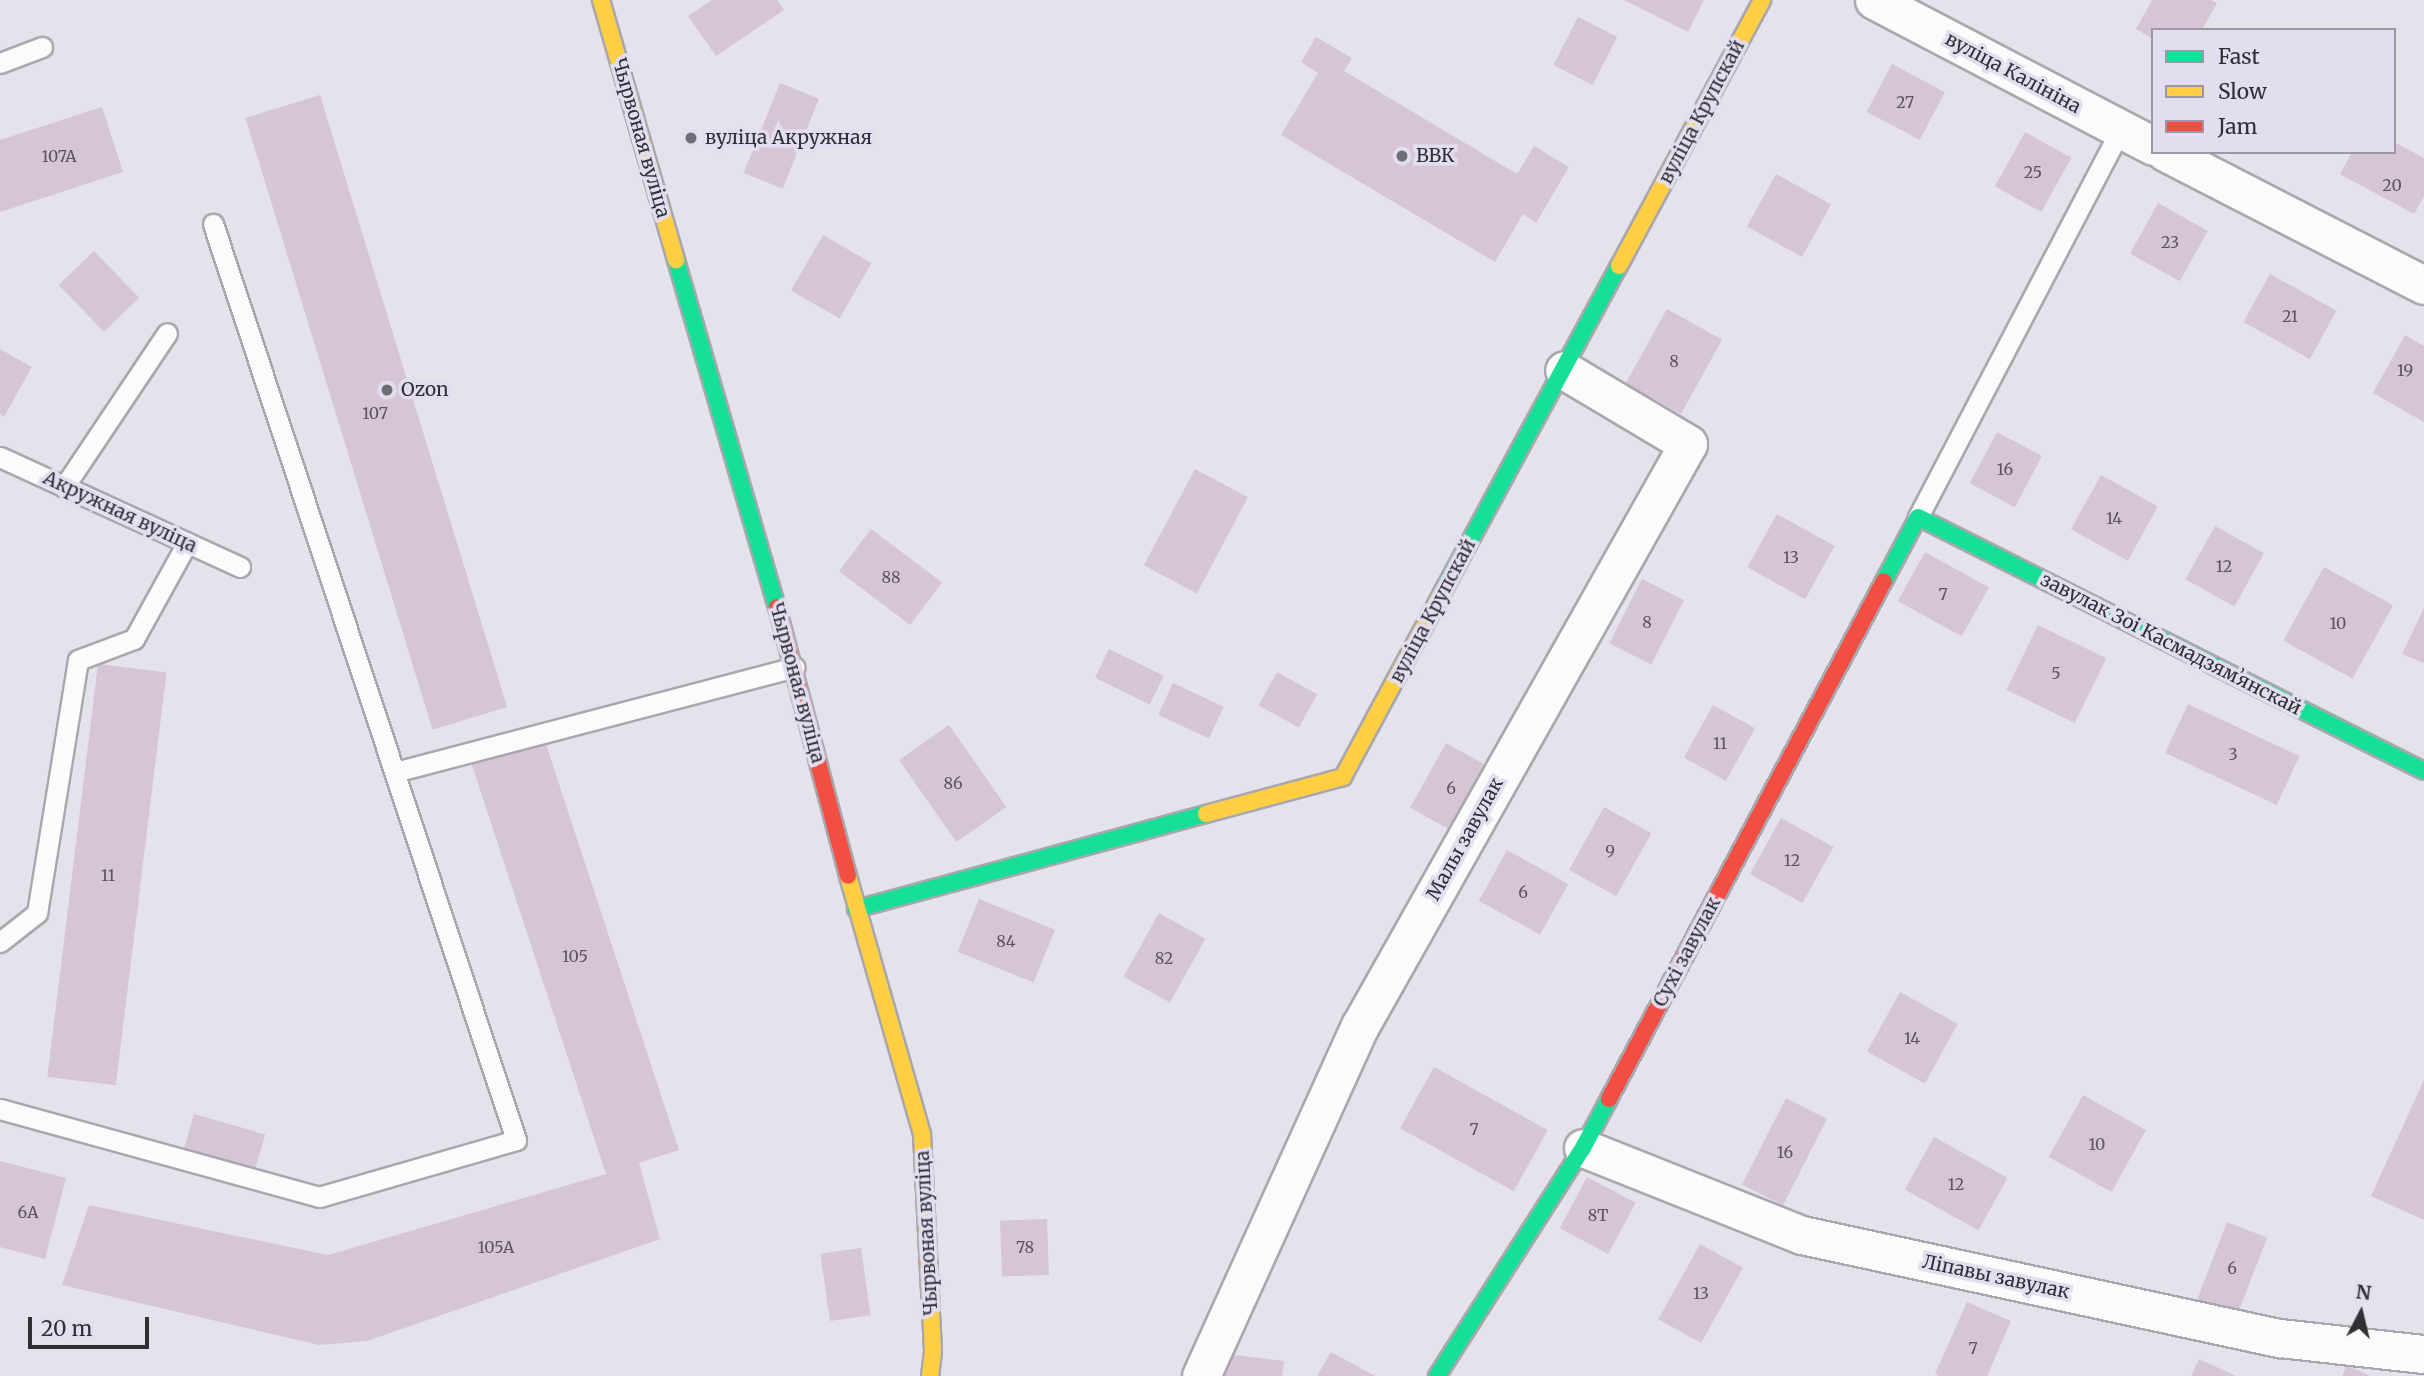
<!DOCTYPE html>
<html>
<head>
<meta charset="utf-8">
<style>
	body { margin:0 }
	#map { position:relative; width:2424px; height:1376px; overflow:hidden; background:#e4e2eb; font-family:Merriweather,serif }
	div>[style] { position:absolute }
	.building>* { inset:0; background:#d6c6d5; transform-origin:0 0 }
	.roads { filter:drop-shadow(2px 0 #a9a7ae) drop-shadow(-2px 0 #a9a7ae) drop-shadow(0 2px #a9a7ae) drop-shadow(0 -2px #a9a7ae) }
	.lane>* { height:19px; margin:-9.5px; padding:0 9.5px; transform-origin:9.5px; border-radius:9.5px; background:#fbfbfc }
	.street>* { height:37px; margin:-18.5px; padding:0 18.5px; transform-origin:18.5px; border-radius:18.5px; background:#fbfbfc }
	.fast>* { height:16px; margin:-8px; padding:0 8px; transform-origin:8px; border-radius:8px; background:#16e098 }
	.slow>* { height:16px; margin:-8px; padding:0 8px; transform-origin:8px; border-radius:8px; background:#ffcf43 }
	.jam>* { height:16px; margin:-8px; padding:0 8px; transform-origin:8px; border-radius:8px; background:#f24e42 }
	.dots>* { width:19px; height:19px; translate:-50% -50%; box-sizing:border-box; border:4px solid #e2deef; border-radius:50% }
	span { translate:-50% -50%; white-space:nowrap; text-align:center; line-height:1.15; -webkit-text-stroke:7px #e2deef; paint-order:stroke }
	.number-label { font-size:16px; color:#5a555e }
	.number-label span { -webkit-text-stroke-width:0 }
	.street-label { font-size:19px; color:#312f36 }
	.poi-label { font-size:19px; color:#312f36 }
	.left { translate:0 -50%; text-align:left }
	.legend { position:absolute; left:2151px; top:28px; width:245px; height:126px; box-sizing:border-box; background:#e2deef; border:2px solid #9b98a5; margin:0; padding:9px 12px; list-style:none; font-size:21px; color:#312f36 }
	.legend li { display:flex; align-items:center; gap:14px; height:35px }
	.legend b { width:35px; border:2px solid #9b98a5 }
	.north { position:absolute; left:2326px; top:1278px; width:70px; height:70px; -webkit-text-stroke:5px #e2deef; paint-order:stroke; rotate:7deg; font-size:19px; font-weight:700; line-height:28px; text-align:center; color:#312f36 }
	.north::after { content:''; display:block; margin:auto; width:24px; height:32px; background:#312f36; clip-path:polygon(50% 0,100% 100%,50% 72%,0 100%) }
	.scale { position:absolute; left:28px; top:1317px; width:121px; height:32px; box-sizing:border-box; border:4px solid #312f36; border-top:0; padding-left:9px; font-size:21px; line-height:24px; white-space:nowrap; color:#312f36; -webkit-text-stroke:5px #e2deef; paint-order:stroke }
</style>
</head>
<body>
<div id="map">
	<div class="building">
		<i style="clip-path:polygon(712px 0,777px 0,784px 10px,716px 56px,688px 16px)"></i>
		<i style="clip-path:polygon(1624px 0,1704px 0,1688px 32px)"></i>
		<i style="clip-path:polygon(2152px 0,2211px 0,2217px 3px,2202px 30px,2153px 30px,2153px 39px,2136px 29px)"></i>
		<i style="left:1578px;top:17px;width:44px;height:54px;rotate:27deg"></i>
		<i style="clip-path:polygon(1316px 37px,1352px 58px,1344px 71px,1517px 174px,1534px 146px,1569px 167px,1536px 223px,1523px 214px,1495px 262px,1281px 135px,1318px 73px,1301px 62px)"></i>
		<i style="left:1892px;top:64px;width:60px;height:54px;rotate:28deg"></i>
		<i style="left:780px;top:83px;width:42px;height:97px;rotate:22deg"></i>
		<i style="left:320px;top:95px;width:640px;height:78px;rotate:73deg"></i>
		<i style="clip-path:polygon(102px 107px,123px 172px,0 212px,0 140px)"></i>
		<i style="left:2025px;top:132px;width:53px;height:62px;rotate:29deg"></i>
		<i style="clip-path:polygon(2394px 142px,2424px 158px,2424px 196px,2414px 214px,2340px 174px,2352px 152px,2394px 152px)"></i>
		<i style="left:1776px;top:174px;width:63px;height:60px;rotate:29deg"></i>
		<i style="left:2158px;top:203px;width:57px;height:58px;rotate:29deg"></i>
		<i style="left:823px;top:235px;width:56px;height:64px;rotate:30deg"></i>
		<i style="left:94px;top:251px;width:65px;height:49px;rotate:46deg"></i>
		<i style="left:2270px;top:274px;width:76px;height:55px;rotate:29deg"></i>
		<i style="left:1667px;top:309px;width:63px;height:85px;rotate:29deg"></i>
		<i style="clip-path:polygon(2405px 335px,2424px 346px,2424px 422px,2373px 393px)"></i>
		<i style="clip-path:polygon(0 349px,32px 367px,4px 417px,0 414px)"></i>
		<i style="left:1997px;top:432px;width:51px;height:58px;rotate:28deg"></i>
		<i style="left:1195px;top:469px;width:60px;height:109px;rotate:28deg"></i>
		<i style="left:2101px;top:475px;width:65px;height:62px;rotate:29deg"></i>
		<i style="left:1777px;top:514px;width:66px;height:61px;rotate:29deg"></i>
		<i style="left:2215px;top:526px;width:56px;height:61px;rotate:29deg"></i>
		<i style="left:871px;top:529px;width:89px;height:53px;rotate:37deg"></i>
		<i style="left:1925px;top:552px;width:73px;height:56px;rotate:29deg"></i>
		<i style="left:2324px;top:567px;width:79px;height:84px;rotate:29deg"></i>
		<i style="left:1642px;top:579px;width:47px;height:72px;rotate:27deg"></i>
		<i style="clip-path:polygon(2424px 608px,2424px 663px,2402px 654px)"></i>
		<i style="left:2038px;top:625px;width:76px;height:72px;rotate:26deg"></i>
		<i style="left:1109px;top:649px;width:61px;height:32px;rotate:26deg"></i>
		<i style="left:98px;top:664px;width:69px;height:416px;rotate:7deg"></i>
		<i style="left:1277px;top:672px;width:46px;height:38px;rotate:29deg"></i>
		<i style="left:1173px;top:683px;width:56px;height:35px;rotate:25deg"></i>
		<i style="left:2188px;top:704px;width:123px;height:54px;rotate:25deg"></i>
		<i style="left:1713px;top:705px;width:48px;height:60px;rotate:29deg"></i>
		<i style="left:949px;top:725px;width:100px;height:61px;rotate:55deg"></i>
		<i style="clip-path:polygon(544px 738px,679px 1150px,639px 1163px,660px 1239px,367px 1341px,319px 1345px,62px 1285px,89px 1205px,328px 1255px,606px 1174px,471px 762px)"></i>
		<i style="left:1446px;top:743px;width:54px;height:74px;rotate:29deg"></i>
		<i style="left:1604px;top:807px;width:54px;height:72px;rotate:29deg"></i>
		<i style="left:1781px;top:818px;width:60px;height:64px;rotate:29deg"></i>
		<i style="left:1507px;top:850px;width:70px;height:58px;rotate:29deg"></i>
		<i style="left:979px;top:899px;width:82px;height:57px;rotate:22deg"></i>
		<i style="left:1159px;top:913px;width:53px;height:73px;rotate:29deg"></i>
		<i style="left:1900px;top:992px;width:66px;height:68px;rotate:29deg"></i>
		<i style="left:1434px;top:1067px;width:130px;height:70px;rotate:29deg"></i>
		<i style="clip-path:polygon(2424px 1080px,2424px 1220px,2371px 1196px)"></i>
		<i style="left:2083px;top:1095px;width:72px;height:71px;rotate:29deg"></i>
		<i style="left:1786px;top:1098px;width:46px;height:97px;rotate:27deg"></i>
		<i style="left:194px;top:1114px;width:74px;height:37px;rotate:16deg"></i>
		<i style="left:1934px;top:1137px;width:84px;height:60px;rotate:29deg"></i>
		<i style="clip-path:polygon(0 1161px,66px 1178px,45px 1259px,0 1247px)"></i>
		<i style="left:1587px;top:1177px;width:55px;height:58px;rotate:28deg"></i>
		<i style="left:1047px;top:1219px;width:56px;height:47px;rotate:88deg"></i>
		<i style="left:2227px;top:1222px;width:43px;height:83px;rotate:21deg"></i>
		<i style="left:1700px;top:1244px;width:49px;height:86px;rotate:29deg"></i>
		<i style="left:861px;top:1248px;width:68px;height:41px;rotate:82deg"></i>
		<i style="clip-path:polygon(1967px 1302px,2011px 1321px,1987px 1376px,1940px 1376px,1935px 1374px)"></i>
		<i style="clip-path:polygon(1331px 1352px,1375px 1376px,1317px 1376px)"></i>
		<i style="clip-path:polygon(1226px 1354px,1284px 1361px,1282px 1376px,1223px 1376px)"></i>
		<i style="clip-path:polygon(2199px 1359px,2236px 1376px,2191px 1376px)"></i>
		<i style="clip-path:polygon(2347px 1365px,2370px 1376px,2342px 1376px)"></i>
	</div>
	<div class="roads">
		<div class="lane">
			<i style="left:0;top:63px;width:45px;rotate:-20.9deg"></i>
			<i style="left:0;top:457px;width:264px;rotate:24.6deg"></i>
			<i style="left:64px;top:487px;width:185px;rotate:-56.2deg"></i>
			<i style="left:1918px;top:517px;width:438px;rotate:-62.4deg"></i>
			<i style="left:395px;top:772px;width:413px;rotate:-14.7deg"></i>
			<i style="left:0;top:942px;width:47px;rotate:-38.1deg"></i>
			<i style="left:37px;top:913px;width:256px;rotate:-80.8deg"></i>
			<i style="left:78px;top:660px;width:60px;rotate:-20.6deg"></i>
			<i style="left:134px;top:639px;width:110px;rotate:-61.1deg"></i>
			<i style="left:0;top:1109px;width:331px;rotate:15.4deg"></i>
			<i style="left:319px;top:1197px;width:205px;rotate:-16.1deg"></i>
			<i style="left:516px;top:1140px;width:965px;rotate:-108.3deg"></i>
		</div>
		<div class="street">
			<i style="left:1874px;top:0;width:315px;rotate:27.6deg"></i>
			<i style="left:2165px;top:152px;width:291px;rotate:27.2deg"></i>
			<i style="left:1583px;top:1148px;width:236px;rotate:21.7deg"></i>
			<i style="left:1802px;top:1235px;width:489px;rotate:12.2deg"></i>
			<i style="left:2280px;top:1338px;width:143px;rotate:6.4deg"></i>
			<i style="left:1201px;top:1376px;width:384px;rotate:-65.6deg"></i>
			<i style="left:1360px;top:1026px;width:668px;rotate:-60.6deg"></i>
			<i style="left:1688px;top:444px;width:144px;rotate:-149.2deg"></i>
		</div>
		<div class="fast">
			<i style="left:676px;top:260px;width:361px;rotate:73.8deg"></i>
			<i style="left:1884px;top:581px;width:72px;rotate:-62deg"></i>
			<i style="left:1918px;top:517px;width:566px;rotate:26.66deg"></i>
			<i style="left:1442px;top:593px;width:372px;rotate:-61.6deg"></i>
			<i style="left:856px;top:909px;width:363px;rotate:-15.2deg"></i>
			<i style="left:1437px;top:1376px;width:271px;rotate:-57.4deg"></i>
			<i style="left:1583px;top:1148px;width:55px;rotate:-62deg"></i>
		</div>
		<div class="slow">
			<i style="left:601px;top:0;width:271px;rotate:73.9deg"></i>
			<i style="left:1619px;top:266px;width:302px;rotate:-61.7deg"></i>
			<i style="left:1206px;top:814px;width:142px;rotate:-15.1deg"></i>
			<i style="left:1343px;top:777px;width:209px;rotate:-61.7deg"></i>
			<i style="left:848px;top:876px;width:268px;rotate:74deg"></i>
			<i style="left:922px;top:1134px;width:218px;rotate:87.1deg"></i>
			<i style="left:933px;top:1352px;width:24px;rotate:97deg"></i>
		</div>
		<div class="jam">
			<i style="left:777px;top:607px;width:278px;rotate:75.2deg"></i>
			<i style="left:1609px;top:1099px;width:586px;rotate:-62.04deg"></i>
		</div>
	</div>
	<div class="dots">
		<i style="left:691px;top:138px;background:#706e75"></i>
		<i style="left:1402px;top:156px;background:#706e75"></i>
		<i style="left:387px;top:390px;background:#706e75"></i>
	</div>
	<div class="number-label">
		<span style="left:1905px;top:102px">27</span>
		<span style="left:59px;top:156px">107А</span>
		<span style="left:2033px;top:172px">25</span>
		<span style="left:2392px;top:185px">20</span>
		<span style="left:2170px;top:242px">23</span>
		<span style="left:2290px;top:316px">21</span>
		<span style="left:1674px;top:361px">8</span>
		<span style="left:2405px;top:370px">19</span>
		<span style="left:375px;top:413px">107</span>
		<span style="left:2005px;top:469px">16</span>
		<span style="left:2114px;top:518px">14</span>
		<span style="left:1791px;top:557px">13</span>
		<span style="left:2224px;top:566px">12</span>
		<span style="left:891px;top:577px">88</span>
		<span style="left:1943px;top:594px">7</span>
		<span style="left:1647px;top:622px">8</span>
		<span style="left:2338px;top:623px">10</span>
		<span style="left:2056px;top:673px">5</span>
		<span style="left:1720px;top:743px">11</span>
		<span style="left:2233px;top:754px">3</span>
		<span style="left:953px;top:783px">86</span>
		<span style="left:1451px;top:788px">6</span>
		<span style="left:1610px;top:851px">9</span>
		<span style="left:1792px;top:860px">12</span>
		<span style="left:108px;top:875px">11</span>
		<span style="left:1523px;top:892px">6</span>
		<span style="left:1006px;top:941px">84</span>
		<span style="left:575px;top:956px">105</span>
		<span style="left:1164px;top:958px">82</span>
		<span style="left:1912px;top:1038px">14</span>
		<span style="left:1474px;top:1129px">7</span>
		<span style="left:2097px;top:1144px">10</span>
		<span style="left:1785px;top:1152px">16</span>
		<span style="left:1956px;top:1184px">12</span>
		<span style="left:28px;top:1212px">6А</span>
		<span style="left:1598px;top:1215px">8Т</span>
		<span style="left:496px;top:1247px">105А</span>
		<span style="left:1025px;top:1247px">78</span>
		<span style="left:2232px;top:1268px">6</span>
		<span style="left:1701px;top:1293px">13</span>
		<span style="left:1973px;top:1348px">7</span>
	</div>
	<div class="street-label">
		<span style="left:2013px;top:73px;rotate:28deg">вуліца Калініна</span>
		<span style="left:1702px;top:112px;rotate:-62deg">вуліца Крупскай</span>
		<span style="left:641px;top:138px;rotate:74deg">Чырвоная вуліца</span>
		<span style="left:120px;top:512px;rotate:25deg">Акружная вуліца</span>
		<span style="left:1433px;top:611px;rotate:-62deg">вуліца Крупскай</span>
		<span style="left:2171px;top:644px;rotate:27deg">завулак Зоі Касмадзямʼянскай</span>
		<span style="left:797px;top:683px;rotate:75deg">Чырвоная вуліца</span>
		<span style="left:1465px;top:839px;rotate:-61deg">Малы завулак</span>
		<span style="left:1687px;top:952px;rotate:-62deg">Сухі завулак</span>
		<span style="left:927px;top:1233px;rotate:-93deg">Чырвоная вуліца</span>
		<span style="left:1996px;top:1277px;rotate:12deg">Ліпавы завулак</span>
	</div>
	<div class="poi-label">
		<span class="left" style="left:705px;top:138px">вуліца Акружная</span>
		<span class="left" style="left:1416px;top:156px">ВВК</span>
		<span class="left" style="left:401px;top:390px">Ozon</span>
	</div>
	<ul class="legend">
	<li><b style="height:9px;background:#16e098"></b>Fast</li>
	<li><b style="height:9px;background:#ffcf43"></b>Slow</li>
	<li><b style="height:9px;background:#f24e42"></b>Jam</li>
	</ul>
	<div class="north">N</div>
	<div class="scale">20 m</div>
</div>
</body>
</html>
